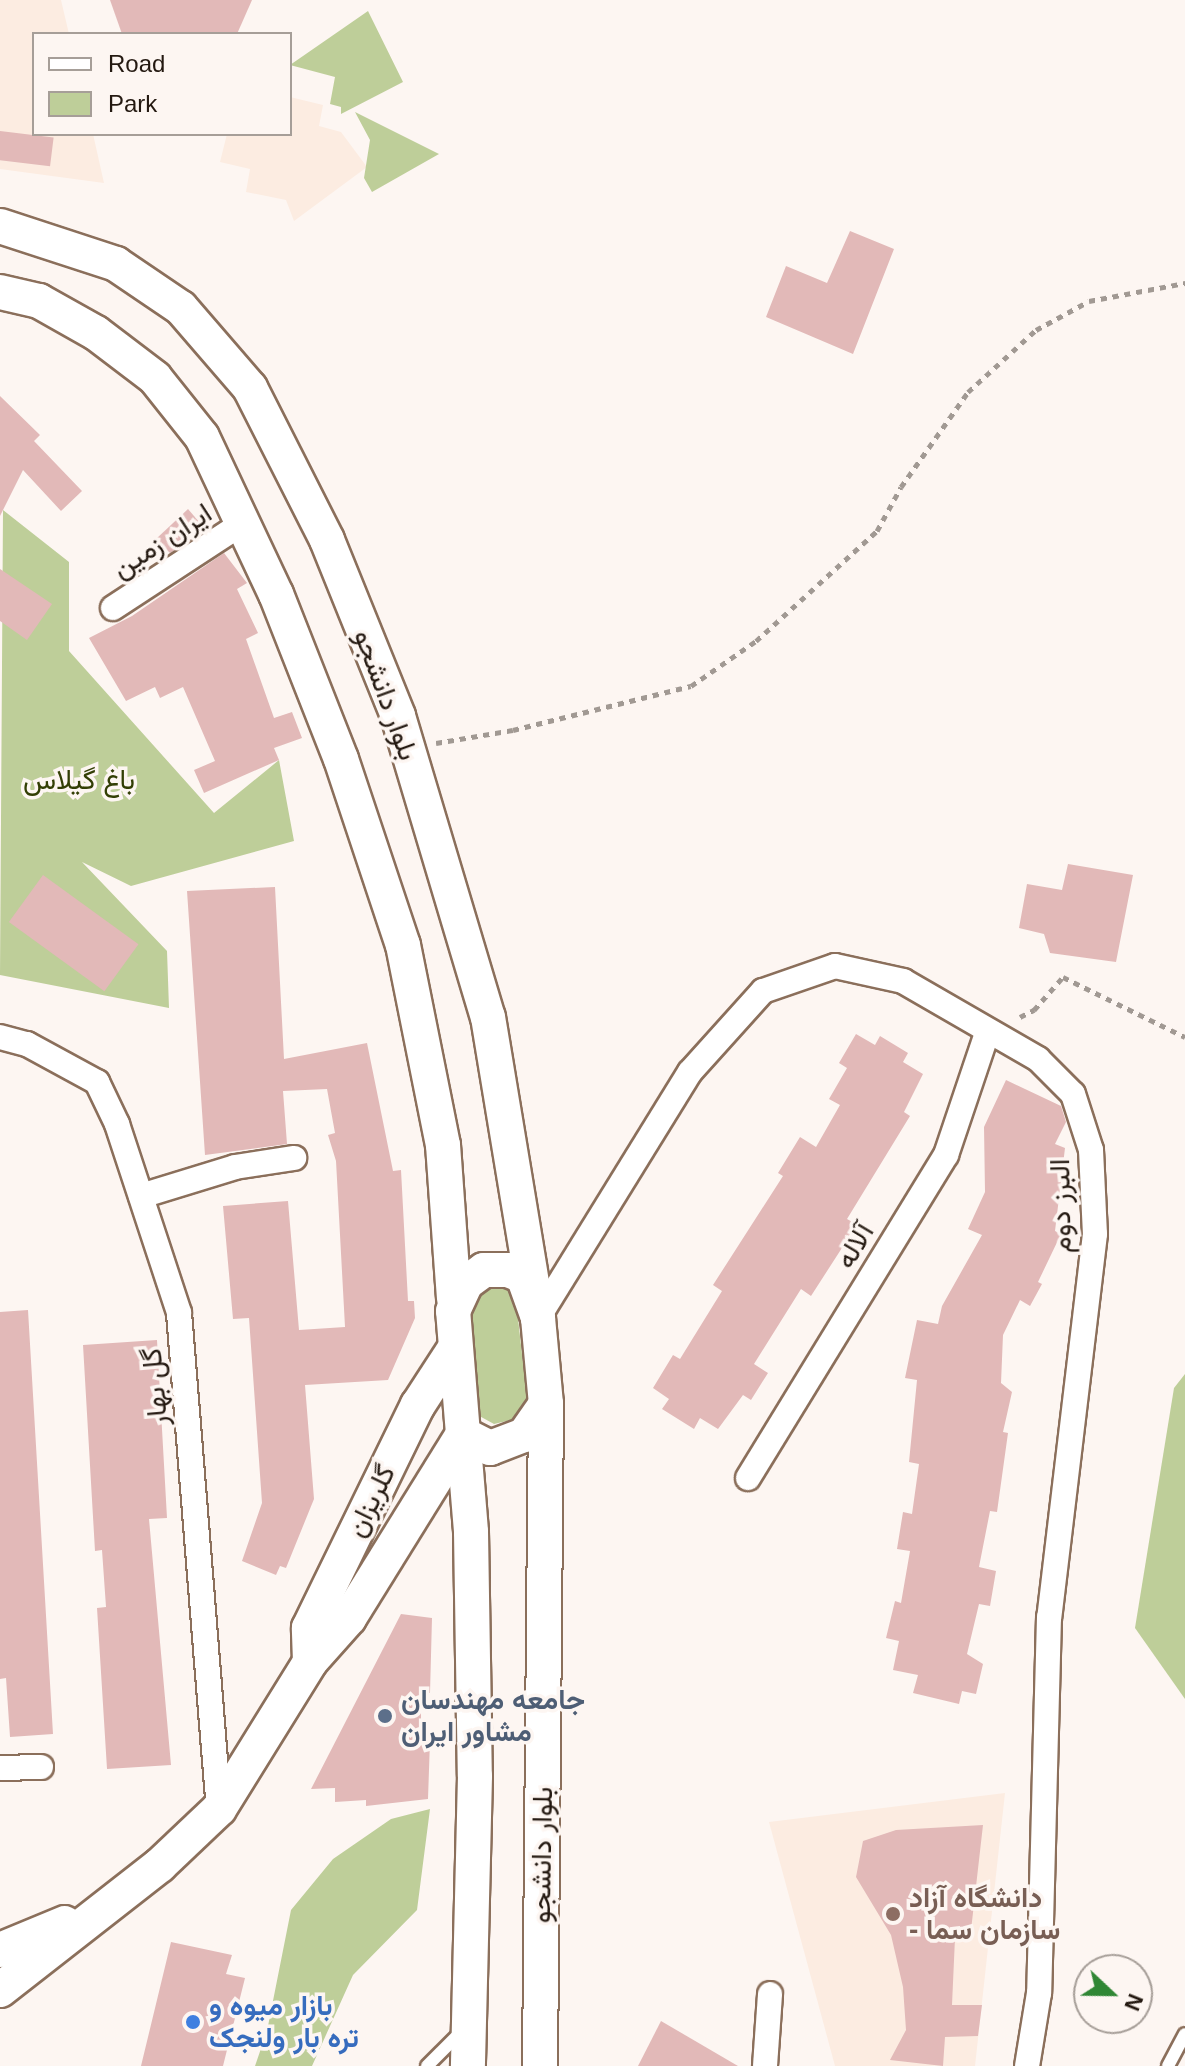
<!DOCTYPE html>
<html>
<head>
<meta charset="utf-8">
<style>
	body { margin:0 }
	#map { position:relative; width:1185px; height:2066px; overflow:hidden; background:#fdf6f2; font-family:Arial,Vazirmatn,sans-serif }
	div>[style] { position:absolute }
	.built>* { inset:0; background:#fcece1 }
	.green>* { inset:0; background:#bece99 }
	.building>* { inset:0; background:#e2b9b8; transform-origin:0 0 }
	.path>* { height:5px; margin-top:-2.5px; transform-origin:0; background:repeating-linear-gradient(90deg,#a19993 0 6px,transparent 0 12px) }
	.roads { filter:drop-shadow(2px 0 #8b6f5b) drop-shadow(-2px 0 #8b6f5b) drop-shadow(0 2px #8b6f5b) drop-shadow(0 -2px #8b6f5b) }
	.lane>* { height:12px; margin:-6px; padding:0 6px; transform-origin:6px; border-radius:6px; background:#fff }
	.street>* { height:24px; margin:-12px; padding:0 12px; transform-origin:12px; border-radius:12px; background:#fff }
	.secondary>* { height:34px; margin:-17px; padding:0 17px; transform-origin:17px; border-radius:17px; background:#fff }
	.dots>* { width:22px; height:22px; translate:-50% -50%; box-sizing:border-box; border:4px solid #fdf6f2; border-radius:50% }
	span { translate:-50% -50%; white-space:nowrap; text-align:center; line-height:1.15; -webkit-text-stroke:7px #fdf6f2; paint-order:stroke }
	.street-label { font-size:28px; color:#241911 }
	.park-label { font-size:28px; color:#333f05 }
	.service-label { font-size:28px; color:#4e5e75; font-weight:700 }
	.left { translate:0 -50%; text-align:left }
	.education-label { font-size:28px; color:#785e54; font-weight:700 }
	.shop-label { font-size:28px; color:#366cbe; font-weight:700 }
	.legend { position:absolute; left:32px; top:32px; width:260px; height:104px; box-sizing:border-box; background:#fdf6f2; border:2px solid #a69e98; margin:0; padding:10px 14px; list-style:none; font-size:24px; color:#241911 }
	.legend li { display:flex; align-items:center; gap:16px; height:40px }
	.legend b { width:40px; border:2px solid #a69e98 }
	.north { position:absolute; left:1073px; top:1954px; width:80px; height:80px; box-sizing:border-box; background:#fdf6f2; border:2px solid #a69e98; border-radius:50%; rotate:112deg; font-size:22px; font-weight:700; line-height:32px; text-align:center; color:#241911 }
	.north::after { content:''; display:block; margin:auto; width:28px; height:36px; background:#308735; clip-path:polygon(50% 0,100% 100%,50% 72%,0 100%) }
</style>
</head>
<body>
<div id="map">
	<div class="built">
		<i style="clip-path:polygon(0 0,61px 0,69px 34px,34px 34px,34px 134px,93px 134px,104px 183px,0 169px)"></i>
		<i style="clip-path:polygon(290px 97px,323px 105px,319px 126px,341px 132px,367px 167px,294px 221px,286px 200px,246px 192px,250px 169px,220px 162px,227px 134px,290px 134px)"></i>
		<i style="clip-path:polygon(1005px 1793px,975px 2066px,835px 2066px,769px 1822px)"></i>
	</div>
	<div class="green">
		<i style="clip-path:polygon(368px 11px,403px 82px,341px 114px,341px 107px,330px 104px,335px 77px,290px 65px)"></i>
		<i style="clip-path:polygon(355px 112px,439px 154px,372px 192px,364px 178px,370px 140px)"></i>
		<i style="clip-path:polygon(3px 510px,69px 562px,69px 651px,214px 813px,279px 760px,294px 841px,131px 886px,82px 862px,167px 951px,169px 1008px,0 975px)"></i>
		<i style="clip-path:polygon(495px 1284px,511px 1290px,516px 1301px,527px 1398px,515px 1419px,494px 1424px,472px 1412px,469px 1295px)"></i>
		<i style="clip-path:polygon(1185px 1374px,1185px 1699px,1135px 1628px,1174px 1388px)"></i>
		<i style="clip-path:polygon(430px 1809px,417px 1910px,353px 1975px,312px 2066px,255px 2066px,267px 2031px,291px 1910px,333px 1859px,391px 1819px)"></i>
	</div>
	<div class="building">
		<i style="clip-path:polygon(110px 0,252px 0,237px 34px,122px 34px)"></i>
		<i style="left:0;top:131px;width:54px;height:29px;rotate:7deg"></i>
		<i style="clip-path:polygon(850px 231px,894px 249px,853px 354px,766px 317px,786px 266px,827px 283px)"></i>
		<i style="clip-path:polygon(0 396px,40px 435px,34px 441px,82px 491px,61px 511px,23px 470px,0 516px)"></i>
		<i style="clip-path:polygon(188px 509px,206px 530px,170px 553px,156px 539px)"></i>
		<i style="clip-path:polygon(224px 553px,247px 583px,237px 589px,258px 633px,246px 639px,274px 718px,292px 712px,302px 738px,274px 748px,279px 760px,204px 793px,194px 770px,215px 761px,183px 687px,160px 698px,155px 687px,126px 701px,89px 638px,132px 616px)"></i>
		<i style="clip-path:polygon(0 569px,52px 604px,27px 640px,0 621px)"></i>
		<i style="clip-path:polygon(1068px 864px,1133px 875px,1116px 962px,1050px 953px,1044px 934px,1019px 928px,1027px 884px,1062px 890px)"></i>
		<i style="left:43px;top:875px;width:118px;height:58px;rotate:36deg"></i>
		<i style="clip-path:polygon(275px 887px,284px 1059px,367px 1043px,393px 1171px,401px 1170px,408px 1301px,414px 1301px,415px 1318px,388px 1380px,305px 1385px,314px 1499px,286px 1568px,280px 1566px,276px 1575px,242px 1561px,262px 1503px,249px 1318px,233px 1319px,223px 1206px,288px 1201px,299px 1330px,345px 1327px,336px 1161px,328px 1135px,335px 1133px,327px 1089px,283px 1091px,287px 1144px,205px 1155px,187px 891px)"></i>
		<i style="clip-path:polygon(856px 1034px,875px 1045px,880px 1036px,908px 1053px,903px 1062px,923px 1074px,904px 1112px,910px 1116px,847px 1219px,856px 1224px,840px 1251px,811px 1296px,801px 1289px,754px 1364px,768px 1373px,751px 1400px,743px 1395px,718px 1429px,700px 1418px,694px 1429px,662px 1409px,669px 1399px,653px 1388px,673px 1355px,680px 1359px,722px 1291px,713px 1285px,783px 1176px,778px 1173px,800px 1137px,816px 1147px,840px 1105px,829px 1099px,847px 1068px,839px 1063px)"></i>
		<i style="clip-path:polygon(1006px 1080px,1061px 1106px,1066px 1122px,1055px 1144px,1065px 1148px,1055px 1231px,1061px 1234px,1038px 1282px,1042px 1284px,1030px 1306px,1020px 1300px,1003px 1335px,1001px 1383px,1012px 1392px,1003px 1432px,1008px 1433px,997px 1512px,990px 1511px,979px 1567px,996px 1571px,990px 1606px,979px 1604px,967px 1654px,983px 1664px,976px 1694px,962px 1691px,959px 1704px,913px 1693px,918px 1675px,893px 1670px,899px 1641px,886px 1638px,895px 1601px,901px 1603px,910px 1551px,897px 1549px,903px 1512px,912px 1514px,919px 1464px,909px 1462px,917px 1380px,905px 1378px,917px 1320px,938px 1324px,942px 1306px,982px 1235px,968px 1229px,985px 1192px,984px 1127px)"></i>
		<i style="clip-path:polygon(28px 1310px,53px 1734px,10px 1737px,6px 1678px,0 1679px,0 1312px)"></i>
		<i style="clip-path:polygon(157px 1340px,167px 1518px,149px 1519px,171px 1765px,107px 1769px,97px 1608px,106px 1607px,102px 1550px,95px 1551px,83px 1345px)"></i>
		<i style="clip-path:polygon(401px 1614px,432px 1618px,430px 1693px,421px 1692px,421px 1740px,430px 1741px,428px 1799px,366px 1806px,366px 1800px,335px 1802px,335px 1788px,311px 1789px)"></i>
		<i style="clip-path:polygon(983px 1825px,970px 1939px,955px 1938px,952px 2005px,982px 2005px,978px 2036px,945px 2037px,943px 2066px,890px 2060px,906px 2030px,903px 1987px,891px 1935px,856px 1877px,863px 1841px,896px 1830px)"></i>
		<i style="clip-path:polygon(171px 1942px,232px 1955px,226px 1974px,245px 1978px,223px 2066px,141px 2066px)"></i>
		<i style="clip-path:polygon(661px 2021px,738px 2066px,638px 2066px)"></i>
	</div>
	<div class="path">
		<i style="left:436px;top:743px;width:78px;rotate:-9.6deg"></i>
		<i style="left:513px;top:730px;width:183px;rotate:-13.9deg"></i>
		<i style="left:691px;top:686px;width:79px;rotate:-34.7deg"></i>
		<i style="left:756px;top:641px;width:164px;rotate:-42.3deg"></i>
		<i style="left:877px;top:531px;width:50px;rotate:-61.4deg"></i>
		<i style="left:901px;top:487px;width:116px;rotate:-54.8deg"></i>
		<i style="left:968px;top:392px;width:92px;rotate:-42.4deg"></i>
		<i style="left:1036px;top:330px;width:60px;rotate:-28.7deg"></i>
		<i style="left:1089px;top:301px;width:98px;rotate:-10.6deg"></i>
		<i style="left:1020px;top:1017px;width:16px;rotate:-27deg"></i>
		<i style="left:1034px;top:1010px;width:44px;rotate:-48.7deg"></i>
		<i style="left:1063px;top:977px;width:136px;rotate:26.2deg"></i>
	</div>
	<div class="roads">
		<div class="lane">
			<i style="left:427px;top:2066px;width:51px;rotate:-45deg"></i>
			<i style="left:1168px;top:2066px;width:36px;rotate:-62deg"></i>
		</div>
		<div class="street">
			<i style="left:113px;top:608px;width:155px;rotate:-33.2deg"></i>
			<i style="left:0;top:1037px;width:28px;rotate:15deg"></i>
			<i style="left:27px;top:1044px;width:80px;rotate:28.5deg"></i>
			<i style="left:97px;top:1082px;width:47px;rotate:64.5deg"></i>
			<i style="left:117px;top:1124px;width:199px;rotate:71.8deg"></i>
			<i style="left:179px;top:1313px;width:498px;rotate:85.4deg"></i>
			<i style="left:141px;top:1196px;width:98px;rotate:-17.1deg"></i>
			<i style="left:235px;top:1167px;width:60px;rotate:-8.7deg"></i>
			<i style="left:538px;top:1318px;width:289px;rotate:-58.3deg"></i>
			<i style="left:690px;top:1072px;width:109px;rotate:-48deg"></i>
			<i style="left:763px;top:991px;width:76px;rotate:-19.1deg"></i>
			<i style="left:835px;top:966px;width:70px;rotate:12.4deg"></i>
			<i style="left:903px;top:981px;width:156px;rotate:30deg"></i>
			<i style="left:1038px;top:1059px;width:49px;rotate:45deg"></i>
			<i style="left:1073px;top:1094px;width:59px;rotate:72.2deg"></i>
			<i style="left:1091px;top:1150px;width:84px;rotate:87.3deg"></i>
			<i style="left:1095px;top:1234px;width:386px;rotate:96.8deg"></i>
			<i style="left:1049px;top:1617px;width:376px;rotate:91.5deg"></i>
			<i style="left:1039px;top:1993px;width:74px;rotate:99.3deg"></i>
			<i style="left:748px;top:1478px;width:379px;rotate:-58.5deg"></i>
			<i style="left:946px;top:1155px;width:129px;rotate:-71.4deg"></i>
			<i style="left:0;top:1768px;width:41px;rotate:-1.4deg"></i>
			<i style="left:765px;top:2066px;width:72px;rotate:-86deg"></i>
		</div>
		<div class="secondary">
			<i style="left:0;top:226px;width:122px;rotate:18.1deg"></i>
			<i style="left:116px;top:264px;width:78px;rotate:34.1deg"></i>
			<i style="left:181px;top:308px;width:106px;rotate:49.2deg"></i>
			<i style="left:250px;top:388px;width:170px;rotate:63.1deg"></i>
			<i style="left:327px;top:540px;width:190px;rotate:68deg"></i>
			<i style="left:398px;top:716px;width:314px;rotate:73.4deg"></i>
			<i style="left:488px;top:1017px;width:305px;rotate:80.6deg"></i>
			<i style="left:0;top:292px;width:40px;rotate:13deg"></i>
			<i style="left:39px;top:301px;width:65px;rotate:29.3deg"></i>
			<i style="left:96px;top:333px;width:74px;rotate:37.3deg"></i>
			<i style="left:155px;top:378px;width:75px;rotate:51.5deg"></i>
			<i style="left:202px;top:437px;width:174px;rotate:64.8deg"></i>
			<i style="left:276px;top:594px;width:177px;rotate:68.5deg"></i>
			<i style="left:341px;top:759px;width:196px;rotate:71.6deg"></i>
			<i style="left:403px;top:945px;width:204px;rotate:78.7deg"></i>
			<i style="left:443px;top:1145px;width:154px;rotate:85.9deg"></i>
			<i style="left:484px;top:1270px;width:24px"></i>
			<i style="left:508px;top:1270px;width:16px;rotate:22deg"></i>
			<i style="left:523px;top:1276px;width:45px;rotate:70.3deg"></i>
			<i style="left:538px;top:1318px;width:86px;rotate:84.7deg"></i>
			<i style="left:546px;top:1404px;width:38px;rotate:125deg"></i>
			<i style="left:524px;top:1435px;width:36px;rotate:159deg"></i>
			<i style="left:490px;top:1448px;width:30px;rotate:-153deg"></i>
			<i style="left:463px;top:1434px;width:123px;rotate:-94.6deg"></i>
			<i style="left:453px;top:1311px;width:31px;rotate:-65deg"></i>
			<i style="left:466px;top:1283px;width:22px;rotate:-36deg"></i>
			<i style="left:463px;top:1434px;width:98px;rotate:85.3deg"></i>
			<i style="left:471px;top:1532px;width:244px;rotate:89.1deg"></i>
			<i style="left:475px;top:1776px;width:290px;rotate:91.4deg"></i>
			<i style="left:310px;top:1662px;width:34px;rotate:-92deg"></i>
			<i style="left:309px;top:1628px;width:248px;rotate:-64deg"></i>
			<i style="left:418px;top:1405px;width:68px;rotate:-57deg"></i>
			<i style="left:0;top:1950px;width:70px;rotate:-22.6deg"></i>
			<i style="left:0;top:1990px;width:203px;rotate:-38deg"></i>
			<i style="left:160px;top:1865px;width:81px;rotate:-43.5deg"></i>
			<i style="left:219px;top:1809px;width:173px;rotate:-58.2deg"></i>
			<i style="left:310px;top:1662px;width:59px;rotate:-48.4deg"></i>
			<i style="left:349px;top:1618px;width:216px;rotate:-58.2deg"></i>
			<i style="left:540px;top:2066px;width:662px;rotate:-89.48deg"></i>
		</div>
	</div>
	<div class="dots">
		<i style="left:385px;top:1716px;background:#5c6f8a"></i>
		<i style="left:893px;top:1914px;background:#8d6e63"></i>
		<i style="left:193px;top:2022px;background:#3f7fe0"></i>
	</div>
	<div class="street-label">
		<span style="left:162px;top:541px;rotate:-33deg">ایران زمین</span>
		<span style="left:386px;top:695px;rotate:70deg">بلوار دانشجو</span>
		<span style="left:1061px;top:1206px;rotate:-91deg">البرز دوم</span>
		<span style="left:855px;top:1246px;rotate:-59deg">آلاله</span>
		<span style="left:155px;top:1387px;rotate:-95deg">گل بهار</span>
		<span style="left:371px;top:1501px;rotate:-64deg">گلریزان</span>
		<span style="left:542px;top:1855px;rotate:-89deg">بلوار دانشجو</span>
	</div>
	<div class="park-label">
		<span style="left:79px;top:780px">باغ گیلاس</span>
	</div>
	<div class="service-label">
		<span class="left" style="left:401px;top:1716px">جامعه مهندسان<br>مشاور ایران</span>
	</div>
	<div class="education-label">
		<span class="left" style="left:909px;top:1914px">دانشگاه آزاد<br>- سازمان سما</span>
	</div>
	<div class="shop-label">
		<span class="left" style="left:209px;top:2022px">بازار میوه و<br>تره بار ولنجک</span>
	</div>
	<ul class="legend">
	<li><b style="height:10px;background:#fff"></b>Road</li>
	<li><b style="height:22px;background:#bece99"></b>Park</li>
	</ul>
	<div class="north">N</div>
</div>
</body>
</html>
